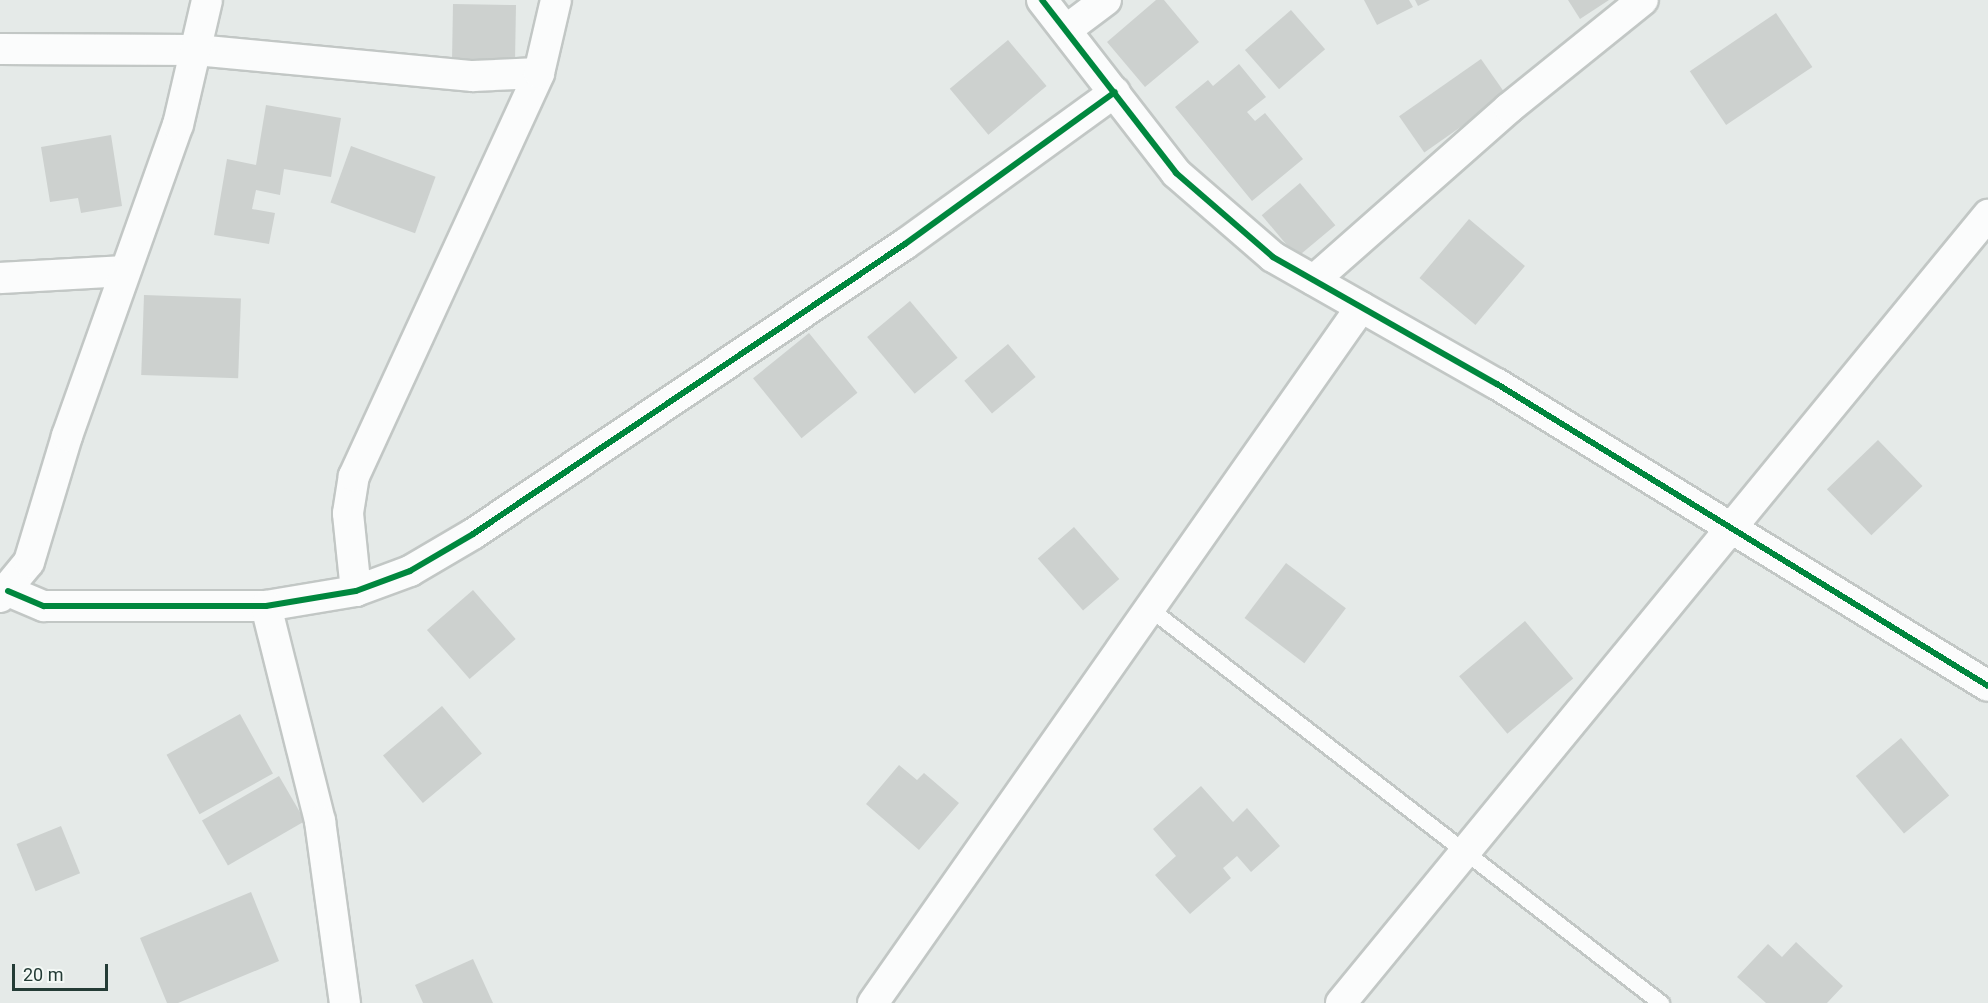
<!DOCTYPE html>
<html>
<head>
<meta charset="utf-8">
<style>
	body { margin:0 }
	#map { position:relative; width:1988px; height:1003px; overflow:hidden; background:#e5eae8; font-family:Roboto,sans-serif }
	div>[style] { position:absolute }
	.building>* { inset:0; background:#cdd1cf; transform-origin:0 0 }
	.roads { filter:drop-shadow(2px 0 #c2c7c5) drop-shadow(-2px 0 #c2c7c5) drop-shadow(0 2px #c2c7c5) drop-shadow(0 -2px #c2c7c5) }
	.service>* { height:15px; margin:-7.5px; padding:0 7.5px; transform-origin:7.5px; border-radius:7.5px; background:#fbfcfc }
	.minor>* { height:30px; margin:-15px; padding:0 15px; transform-origin:15px; border-radius:15px; background:#fbfcfc }
	.cycleway>* { height:6px; margin:-3px; padding:0 3px; transform-origin:3px; border-radius:3px; background:#00873e }
	span { translate:-50% -50%; white-space:nowrap; text-align:center; line-height:1.15; -webkit-text-stroke:6px #f4f9f6; paint-order:stroke }
	.scale { position:absolute; left:12px; top:964px; width:96px; height:27px; box-sizing:border-box; border:3px solid #243c36; border-top:0; padding-left:8px; font-size:18px; line-height:21px; white-space:nowrap; color:#243c36; -webkit-text-stroke:4px #f4f9f6; paint-order:stroke }
</style>
</head>
<body>
<div id="map">
	<div class="building">
		<i style="clip-path:polygon(1156px 0,1164px 0,1199px 42px,1145px 87px,1107px 42px)"></i>
		<i style="clip-path:polygon(1364px 0,1409px 0,1413px 7px,1377px 25px)"></i>
		<i style="clip-path:polygon(1415px 0,1430px 0,1418px 6px)"></i>
		<i style="clip-path:polygon(1568px 0,1609px 0,1580px 19px)"></i>
		<i style="left:453px;top:4px;width:63px;height:59px;rotate:1deg"></i>
		<i style="left:1291px;top:10px;width:52px;height:61px;rotate:49deg"></i>
		<i style="left:1776px;top:13px;width:65px;height:104px;rotate:56deg"></i>
		<i style="left:1008px;top:40px;width:60px;height:76px;rotate:50deg"></i>
		<i style="left:1481px;top:59px;width:44px;height:100px;rotate:55deg"></i>
		<i style="clip-path:polygon(1239px 64px,1266px 97px,1247px 112px,1255px 121px,1265px 113px,1303px 159px,1252px 201px,1175px 107px,1208px 80px,1213px 86px)"></i>
		<i style="clip-path:polygon(266px 105px,341px 118px,331px 177px,284px 169px,280px 195px,256px 190px,252px 209px,275px 213px,269px 244px,214px 235px,227px 159px,256px 165px)"></i>
		<i style="clip-path:polygon(111px 135px,122px 206px,81px 213px,78px 198px,50px 202px,41px 147px)"></i>
		<i style="left:351px;top:146px;width:90px;height:60px;rotate:20deg"></i>
		<i style="left:1300px;top:183px;width:55px;height:50px;rotate:50deg"></i>
		<i style="left:1469px;top:219px;width:73px;height:77px;rotate:40deg"></i>
		<i style="left:144px;top:295px;width:97px;height:80px;rotate:2deg"></i>
		<i style="left:910px;top:301px;width:74px;height:56px;rotate:50deg"></i>
		<i style="left:809px;top:333px;width:77px;height:72px;rotate:51deg"></i>
		<i style="left:1008px;top:344px;width:43px;height:57px;rotate:50deg"></i>
		<i style="left:1878px;top:440px;width:64px;height:71px;rotate:46deg"></i>
		<i style="left:1074px;top:527px;width:69px;height:48px;rotate:49deg"></i>
		<i style="left:1286px;top:563px;width:75px;height:69px;rotate:37deg"></i>
		<i style="left:473px;top:590px;width:65px;height:61px;rotate:49deg"></i>
		<i style="left:1525px;top:621px;width:75px;height:86px;rotate:50deg"></i>
		<i style="left:442px;top:706px;width:62px;height:77px;rotate:50deg"></i>
		<i style="left:240px;top:714px;width:68px;height:84px;rotate:61deg"></i>
		<i style="left:1901px;top:738px;width:75px;height:59px;rotate:50deg"></i>
		<i style="clip-path:polygon(899px 765px,917px 780px,924px 773px,959px 803px,919px 850px,866px 804px)"></i>
		<i style="left:279px;top:776px;width:52px;height:89px;rotate:60deg"></i>
		<i style="clip-path:polygon(1201px 786px,1233px 822px,1247px 808px,1280px 846px,1251px 872px,1237px 856px,1223px 868px,1231px 878px,1190px 914px,1155px 875px,1176px 856px,1153px 829px)"></i>
		<i style="left:61px;top:826px;width:51px;height:48px;rotate:68deg"></i>
		<i style="clip-path:polygon(251px 892px,279px 961px,178px 1003px,167px 1003px,140px 938px)"></i>
		<i style="clip-path:polygon(1796px 942px,1843px 986px,1827px 1003px,1766px 1003px,1737px 977px,1768px 944px,1782px 957px)"></i>
		<i style="clip-path:polygon(473px 959px,493px 1003px,423px 1003px,415px 985px)"></i>
	</div>
	<div class="roads">
		<div class="service">
			<i style="left:1149px;top:608px;width:647px;rotate:37.65deg"></i>
		</div>
		<div class="minor">
			<i style="left:1042px;top:0;width:219px;rotate:52.2deg"></i>
			<i style="left:1176px;top:173px;width:128px;rotate:40.9deg"></i>
			<i style="left:1273px;top:257px;width:257px;rotate:29.6deg"></i>
			<i style="left:1497px;top:384px;width:576px;rotate:31.59deg"></i>
			<i style="left:1066px;top:30px;width:50px;rotate:-36.9deg"></i>
			<i style="left:0;top:49px;width:196px;rotate:0.3deg"></i>
			<i style="left:196px;top:50px;width:278px;rotate:5.4deg"></i>
			<i style="left:473px;top:76px;width:66px;rotate:-2.6deg"></i>
			<i style="left:0;top:278px;width:124px;rotate:-3.2deg"></i>
			<i style="left:1314px;top:280px;width:260px;rotate:-41.4deg"></i>
			<i style="left:1509px;top:108px;width:172px;rotate:-38.9deg"></i>
			<i style="left:8px;top:591px;width:39px;rotate:23deg"></i>
			<i style="left:44px;top:606px;width:222px"></i>
			<i style="left:266px;top:606px;width:91px;rotate:-9.5deg"></i>
			<i style="left:356px;top:591px;width:58px;rotate:-20.3deg"></i>
			<i style="left:410px;top:571px;width:73px;rotate:-30.4deg"></i>
			<i style="left:473px;top:534px;width:520px;rotate:-33.87deg"></i>
			<i style="left:905px;top:244px;width:259px;rotate:-35.9deg"></i>
			<i style="left:356px;top:591px;width:78px;rotate:-95.9deg"></i>
			<i style="left:348px;top:513px;width:37px;rotate:-81deg"></i>
			<i style="left:354px;top:476px;width:443px;rotate:-65.3deg"></i>
			<i style="left:539px;top:73px;width:75px;rotate:-76.9deg"></i>
			<i style="left:0;top:597px;width:45px;rotate:-50.4deg"></i>
			<i style="left:29px;top:562px;width:132px;rotate:-73.2deg"></i>
			<i style="left:67px;top:436px;width:330px;rotate:-70.4deg"></i>
			<i style="left:178px;top:125px;width:128px;rotate:-76.9deg"></i>
			<i style="left:266px;top:606px;width:222px;rotate:75.9deg"></i>
			<i style="left:320px;top:821px;width:184px;rotate:82.2deg"></i>
			<i style="left:873px;top:1003px;width:850px;rotate:-54.96deg"></i>
			<i style="left:1341px;top:1003px;width:1020px;rotate:-50.61deg"></i>
		</div>
	</div>
	<div class="cycleway">
		<i style="left:1042px;top:0;width:219px;rotate:52.2deg"></i>
		<i style="left:1176px;top:173px;width:128px;rotate:40.9deg"></i>
		<i style="left:1273px;top:257px;width:257px;rotate:29.6deg"></i>
		<i style="left:1497px;top:384px;width:576px;rotate:31.59deg"></i>
		<i style="left:8px;top:591px;width:39px;rotate:23deg"></i>
		<i style="left:44px;top:606px;width:222px"></i>
		<i style="left:266px;top:606px;width:91px;rotate:-9.5deg"></i>
		<i style="left:356px;top:591px;width:58px;rotate:-20.3deg"></i>
		<i style="left:410px;top:571px;width:73px;rotate:-30.4deg"></i>
		<i style="left:473px;top:534px;width:520px;rotate:-33.87deg"></i>
		<i style="left:905px;top:244px;width:259px;rotate:-35.9deg"></i>
	</div>
	<div class="scale">20 m</div>
</div>
</body>
</html>
